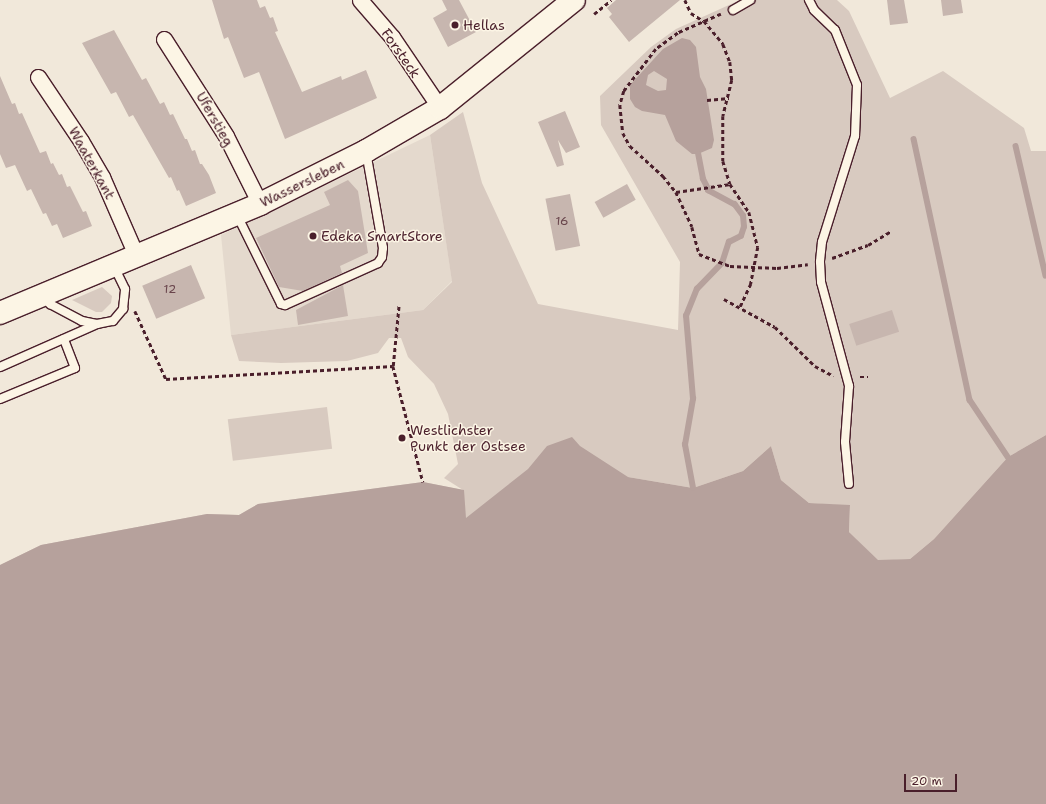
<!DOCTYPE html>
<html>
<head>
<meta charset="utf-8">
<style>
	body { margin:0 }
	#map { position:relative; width:1046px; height:804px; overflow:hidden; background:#f1e8da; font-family:"Shantell Sans",sans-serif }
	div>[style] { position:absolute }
	.built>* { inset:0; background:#e4d9cd }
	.green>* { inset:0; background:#d8cac0; transform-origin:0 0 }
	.water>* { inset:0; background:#b6a19c }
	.stream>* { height:5.5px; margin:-2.75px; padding:0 2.75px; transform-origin:2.75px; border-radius:2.75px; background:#b6a19c }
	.building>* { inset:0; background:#c7b6af; transform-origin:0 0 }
	.path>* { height:2.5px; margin-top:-1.25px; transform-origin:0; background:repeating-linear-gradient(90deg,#4a1f2b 0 4px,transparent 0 7px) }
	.roads { filter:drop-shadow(1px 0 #4a1f2b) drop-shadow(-1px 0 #4a1f2b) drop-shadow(0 1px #4a1f2b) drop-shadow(0 -1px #4a1f2b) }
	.lane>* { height:8px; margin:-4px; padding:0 4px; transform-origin:4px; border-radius:4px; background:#fcf5e5 }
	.street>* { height:15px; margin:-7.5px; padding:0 7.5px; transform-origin:7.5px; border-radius:7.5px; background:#fcf5e5 }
	.secondary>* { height:22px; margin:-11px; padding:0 11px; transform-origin:11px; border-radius:11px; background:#fcf5e5 }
	.dots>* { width:11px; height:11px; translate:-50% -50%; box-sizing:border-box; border:2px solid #fcf5e5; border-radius:50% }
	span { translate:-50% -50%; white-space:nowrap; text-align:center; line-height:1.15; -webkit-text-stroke:3px #fcf5e5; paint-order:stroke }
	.number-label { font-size:12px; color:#69454c }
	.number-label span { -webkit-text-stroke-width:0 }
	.poi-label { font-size:14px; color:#4a1f2b }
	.left { translate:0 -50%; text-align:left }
	.street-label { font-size:14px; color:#4a1f2b }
	.scale { position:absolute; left:904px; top:774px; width:53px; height:18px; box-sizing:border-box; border:2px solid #4a1f2b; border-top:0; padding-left:5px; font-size:12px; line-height:14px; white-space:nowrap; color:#4a1f2b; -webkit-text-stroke:3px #fcf5e5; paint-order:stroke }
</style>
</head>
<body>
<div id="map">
	<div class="built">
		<i style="clip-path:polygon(430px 135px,452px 281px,423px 310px,231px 335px,221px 235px)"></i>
	</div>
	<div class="green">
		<i style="clip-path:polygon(740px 0,837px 0,849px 11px,890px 98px,943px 71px,1024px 128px,1031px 151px,1046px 151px,1046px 435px,1008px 457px,934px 539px,910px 559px,878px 561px,849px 532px,850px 506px,809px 503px,781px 480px,771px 446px,743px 471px,693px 488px,628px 477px,477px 528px,0 565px,41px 545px,207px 514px,239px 515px,258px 504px,423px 482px,463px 490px,444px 478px,458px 464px,448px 414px,434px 384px,408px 357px,401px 338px,389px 338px,378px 353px,347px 361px,281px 363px,239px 361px,231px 335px,423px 310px,452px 282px,430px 135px,463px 112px,482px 183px,538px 304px,678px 330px,680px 262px,601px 125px,600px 96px,651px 47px,676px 29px)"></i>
		<i style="clip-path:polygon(102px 287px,112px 296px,111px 303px,102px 312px,96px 312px,72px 300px)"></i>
		<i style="left:327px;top:407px;width:42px;height:100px;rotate:83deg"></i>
	</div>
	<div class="water">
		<i style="clip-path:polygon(evenodd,682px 38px,690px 40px,696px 47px,700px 77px,706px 89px,714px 140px,712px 148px,698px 154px,692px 154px,676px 141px,665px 115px,642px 111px,635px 107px,630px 99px,630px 85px,663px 49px,682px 38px,654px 71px,667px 79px,666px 90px,658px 91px,646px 85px,648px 75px,654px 71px)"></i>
		<i style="clip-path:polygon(1046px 435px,1046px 804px,0 804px,0 565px,41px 545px,207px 514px,239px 515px,258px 504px,423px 482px,464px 490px,466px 518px,528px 469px,547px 446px,572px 437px,580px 446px,628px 477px,693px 488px,743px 471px,771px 446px,781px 480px,809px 503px,850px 505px,849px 532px,878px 560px,910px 559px,934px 539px,1008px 457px)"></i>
	</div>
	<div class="stream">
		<i style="left:914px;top:139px;width:267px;rotate:77.9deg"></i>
		<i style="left:970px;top:400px;width:69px;rotate:56.3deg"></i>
		<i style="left:1016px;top:146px;width:133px;rotate:77deg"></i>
		<i style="left:693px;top:488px;width:44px;rotate:-100.5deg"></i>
		<i style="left:685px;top:445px;width:47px;rotate:-80.1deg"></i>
		<i style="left:693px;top:399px;width:83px;rotate:-94.8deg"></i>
		<i style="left:686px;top:316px;width:29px;rotate:-68deg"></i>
		<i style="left:697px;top:289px;width:36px;rotate:-46deg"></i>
		<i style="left:722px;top:263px;width:22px;rotate:-72deg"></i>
		<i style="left:729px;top:242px;width:13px;rotate:-27deg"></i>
		<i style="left:741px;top:236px;width:9px;rotate:-72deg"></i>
		<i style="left:744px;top:227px;width:11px;rotate:-95deg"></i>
		<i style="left:743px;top:216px;width:14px;rotate:-126deg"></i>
		<i style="left:735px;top:205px;width:30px;rotate:-152deg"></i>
		<i style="left:709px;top:191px;width:13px;rotate:-117deg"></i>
		<i style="left:703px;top:179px;width:25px;rotate:-101deg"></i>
	</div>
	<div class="building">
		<i style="clip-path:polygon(212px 0,257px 0,260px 8px,265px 6px,270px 18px,273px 17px,278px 31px,275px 32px,302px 92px,341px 76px,342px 80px,366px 70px,377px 98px,285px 139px,259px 72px,244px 78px,228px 37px,224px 39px)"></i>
		<i style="clip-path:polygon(442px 0,459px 0,476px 32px,448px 47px,433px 18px,447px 10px)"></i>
		<i style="clip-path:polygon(616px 0,680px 0,629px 42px,609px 17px,612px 14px,607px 8px)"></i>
		<i style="clip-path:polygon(887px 0,904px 0,908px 23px,890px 25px)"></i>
		<i style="clip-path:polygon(941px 0,961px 0,963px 13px,943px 16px)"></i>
		<i style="clip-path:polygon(114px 30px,142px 80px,146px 78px,160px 104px,164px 102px,170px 115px,173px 114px,185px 139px,187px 139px,192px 151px,195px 150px,200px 164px,202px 164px,209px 175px,216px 193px,186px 206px,179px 190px,177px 191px,171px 177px,169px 178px,133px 115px,129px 117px,116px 92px,111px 94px,82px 43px)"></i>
		<i style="clip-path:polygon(0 76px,12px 104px,15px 103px,19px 114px,22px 113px,40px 153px,46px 151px,51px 164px,53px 163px,59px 175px,62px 174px,67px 187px,70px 186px,83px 212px,86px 211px,92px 226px,63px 238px,57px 224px,52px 226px,46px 213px,43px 214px,31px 189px,27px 191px,15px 165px,6px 168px,0 154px)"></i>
		<i style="clip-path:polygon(565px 111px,580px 147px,566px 153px,558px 140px,564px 165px,557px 167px,538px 122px)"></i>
		<i style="clip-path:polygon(348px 180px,358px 191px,368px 253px,340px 266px,342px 273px,303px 291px,279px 287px,256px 238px,330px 205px,324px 192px)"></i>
		<i style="left:627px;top:184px;width:18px;height:37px;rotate:61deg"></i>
		<i style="left:570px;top:194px;width:53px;height:25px;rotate:79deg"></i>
		<i style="left:191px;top:265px;width:36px;height:53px;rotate:67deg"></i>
		<i style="clip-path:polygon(343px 285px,348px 316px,298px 325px,296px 310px)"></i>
		<i style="left:892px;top:310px;width:23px;height:45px;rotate:72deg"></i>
	</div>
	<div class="path">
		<i style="left:685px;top:0;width:14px;rotate:65deg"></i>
		<i style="left:691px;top:13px;width:15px;rotate:32deg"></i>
		<i style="left:704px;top:21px;width:30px;rotate:50deg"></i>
		<i style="left:723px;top:44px;width:19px;rotate:69deg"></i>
		<i style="left:730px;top:62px;width:18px;rotate:84deg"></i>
		<i style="left:732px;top:80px;width:37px;rotate:104deg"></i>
		<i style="left:723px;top:116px;width:45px;rotate:90deg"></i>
		<i style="left:723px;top:161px;width:24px;rotate:73deg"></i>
		<i style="left:730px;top:184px;width:34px;rotate:56deg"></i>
		<i style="left:749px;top:212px;width:36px;rotate:76deg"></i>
		<i style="left:758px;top:247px;width:38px;rotate:101deg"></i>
		<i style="left:751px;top:284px;width:26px;rotate:115deg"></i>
		<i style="left:594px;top:14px;width:22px;rotate:-39deg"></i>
		<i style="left:721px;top:14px;width:47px;rotate:156.2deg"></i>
		<i style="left:678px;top:33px;width:27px;rotate:144deg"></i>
		<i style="left:656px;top:49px;width:53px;rotate:127.3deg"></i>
		<i style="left:624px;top:91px;width:15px;rotate:106deg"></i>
		<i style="left:620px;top:105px;width:28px;rotate:84deg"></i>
		<i style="left:623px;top:133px;width:15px;rotate:62deg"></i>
		<i style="left:630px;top:146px;width:45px;rotate:42.3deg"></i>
		<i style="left:663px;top:176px;width:21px;rotate:51deg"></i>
		<i style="left:676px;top:192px;width:38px;rotate:65deg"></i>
		<i style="left:692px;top:227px;width:28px;rotate:75deg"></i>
		<i style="left:699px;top:254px;width:33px;rotate:21deg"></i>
		<i style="left:730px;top:266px;width:47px;rotate:2.4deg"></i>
		<i style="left:777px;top:268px;width:31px;rotate:-7deg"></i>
		<i style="left:707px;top:100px;width:22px;rotate:-5deg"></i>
		<i style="left:676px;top:192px;width:55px;rotate:-8.4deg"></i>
		<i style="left:832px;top:258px;width:38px;rotate:-20deg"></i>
		<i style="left:868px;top:245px;width:26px;rotate:-31deg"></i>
		<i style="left:724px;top:299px;width:58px;rotate:28.8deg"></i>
		<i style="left:775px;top:327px;width:56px;rotate:44.3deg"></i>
		<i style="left:815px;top:366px;width:21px;rotate:28deg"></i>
		<i style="left:135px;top:311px;width:75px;rotate:65.5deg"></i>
		<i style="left:166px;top:379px;width:227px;rotate:-3.3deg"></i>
		<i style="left:393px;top:366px;width:62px;rotate:-84.5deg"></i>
		<i style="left:393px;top:366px;width:120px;rotate:75.5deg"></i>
		<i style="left:860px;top:377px;width:8px"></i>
	</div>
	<div class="roads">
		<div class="lane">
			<i style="left:809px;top:0;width:11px;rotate:63deg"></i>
			<i style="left:814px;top:10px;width:29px;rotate:44deg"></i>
			<i style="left:835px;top:30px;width:59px;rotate:68.2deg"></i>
			<i style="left:857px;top:85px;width:51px;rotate:92.2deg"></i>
			<i style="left:855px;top:136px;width:111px;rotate:107.3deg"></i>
			<i style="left:822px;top:242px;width:20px;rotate:96deg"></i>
			<i style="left:820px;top:262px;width:20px;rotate:87deg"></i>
			<i style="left:821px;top:282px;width:108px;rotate:74.9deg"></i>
			<i style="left:849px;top:386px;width:56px;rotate:94.1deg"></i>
			<i style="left:845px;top:442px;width:42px;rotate:84.6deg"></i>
			<i style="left:733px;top:10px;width:20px;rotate:-30deg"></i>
			<i style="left:237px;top:215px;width:99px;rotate:63.7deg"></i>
			<i style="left:281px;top:304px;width:4px;rotate:14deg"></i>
			<i style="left:285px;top:305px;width:102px;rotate:-24.3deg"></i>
			<i style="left:378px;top:263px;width:7px;rotate:-56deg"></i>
			<i style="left:382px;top:257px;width:9px;rotate:-84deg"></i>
			<i style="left:383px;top:248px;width:97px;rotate:-100deg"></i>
			<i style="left:43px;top:296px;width:11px;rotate:49deg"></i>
			<i style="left:50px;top:304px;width:36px;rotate:28deg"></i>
			<i style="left:82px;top:321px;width:15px;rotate:11deg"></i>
			<i style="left:0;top:367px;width:106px;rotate:-23.9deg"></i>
			<i style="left:97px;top:324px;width:16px;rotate:-11deg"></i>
			<i style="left:113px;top:321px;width:16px;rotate:-50deg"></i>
			<i style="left:123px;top:309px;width:20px;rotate:-84deg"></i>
			<i style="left:125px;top:289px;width:25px;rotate:-116deg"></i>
			<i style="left:0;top:399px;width:81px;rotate:-22.5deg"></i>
			<i style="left:75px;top:368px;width:31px;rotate:-111deg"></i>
		</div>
		<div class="street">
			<i style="left:360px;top:0;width:49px;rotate:49.1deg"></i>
			<i style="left:392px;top:37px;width:86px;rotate:55.9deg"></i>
			<i style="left:164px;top:39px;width:115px;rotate:57.4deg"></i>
			<i style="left:226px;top:136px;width:76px;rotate:63.4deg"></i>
			<i style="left:38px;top:77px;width:77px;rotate:56.1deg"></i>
			<i style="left:81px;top:141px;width:42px;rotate:59.7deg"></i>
			<i style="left:102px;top:177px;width:85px;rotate:66.4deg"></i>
		</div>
		<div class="secondary">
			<i style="left:0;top:313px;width:282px;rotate:-22.7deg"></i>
			<i style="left:260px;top:204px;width:119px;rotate:-26.6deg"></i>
			<i style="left:366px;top:151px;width:86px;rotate:-30.2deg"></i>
			<i style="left:440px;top:108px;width:172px;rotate:-38.9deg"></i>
		</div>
	</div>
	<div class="dots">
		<i style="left:455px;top:25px;background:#4a1f2b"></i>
		<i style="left:313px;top:236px;background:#4a1f2b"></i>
		<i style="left:402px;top:438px;background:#4a1f2b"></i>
	</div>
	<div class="number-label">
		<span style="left:562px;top:222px">16</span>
		<span style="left:170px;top:290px">12</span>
	</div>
	<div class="poi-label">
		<span class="left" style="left:463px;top:25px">Hellas</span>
		<span class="left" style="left:321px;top:236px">Edeka SmartStore</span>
		<span class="left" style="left:410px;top:438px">Westlichster<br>Punkt der Ostsee</span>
	</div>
	<div class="street-label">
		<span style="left:401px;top:53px;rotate:55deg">Forsteck</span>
		<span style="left:215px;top:119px;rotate:60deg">Uferstieg</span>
		<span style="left:92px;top:163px;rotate:61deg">Waaterkant</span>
		<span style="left:302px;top:183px;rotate:-26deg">Wassersleben</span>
	</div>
	<div class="scale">20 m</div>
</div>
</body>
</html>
